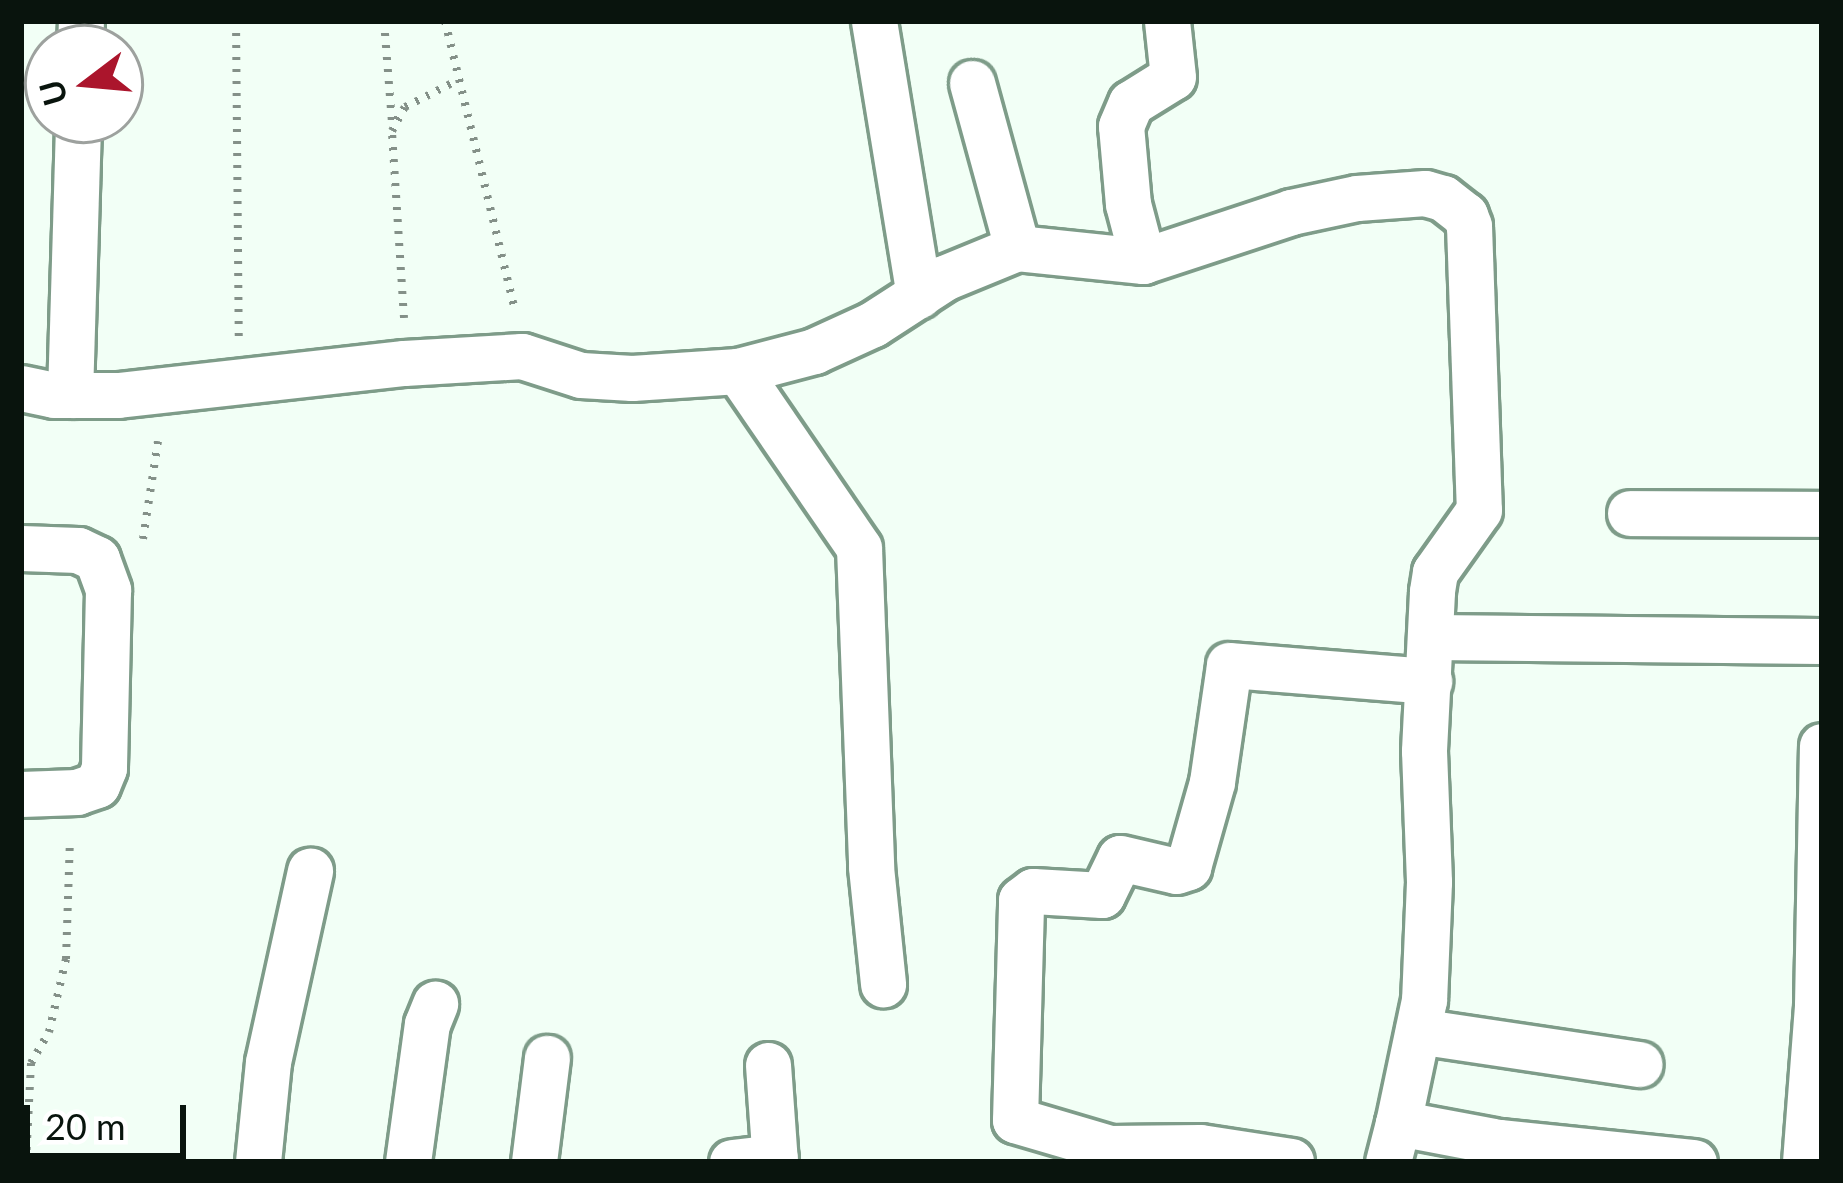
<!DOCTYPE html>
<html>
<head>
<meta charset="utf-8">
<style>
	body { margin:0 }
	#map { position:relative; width:1843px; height:1183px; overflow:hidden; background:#f2fff6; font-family:Lato,sans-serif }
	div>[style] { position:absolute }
	.path>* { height:8px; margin-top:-4px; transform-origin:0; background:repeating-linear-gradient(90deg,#849088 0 3px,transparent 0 12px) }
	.roads { filter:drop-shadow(3px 0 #7e9c89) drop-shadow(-3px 0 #7e9c89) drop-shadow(0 3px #7e9c89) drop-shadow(0 -3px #7e9c89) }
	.minor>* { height:45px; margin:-22.5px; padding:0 22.5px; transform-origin:22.5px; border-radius:22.5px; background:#fff }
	span { translate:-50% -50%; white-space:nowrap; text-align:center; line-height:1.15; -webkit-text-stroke:9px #fff; paint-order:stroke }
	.frame { position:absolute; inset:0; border:24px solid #09140d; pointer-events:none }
	.north { position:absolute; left:24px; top:24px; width:120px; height:120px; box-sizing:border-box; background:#fff; border:3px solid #9da19e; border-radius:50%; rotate:254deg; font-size:33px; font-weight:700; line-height:48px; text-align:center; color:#09140d }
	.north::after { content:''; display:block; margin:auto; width:42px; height:54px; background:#ab152c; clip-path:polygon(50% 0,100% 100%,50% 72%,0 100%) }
	.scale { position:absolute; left:24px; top:1105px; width:162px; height:54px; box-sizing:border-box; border:6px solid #09140d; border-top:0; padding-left:15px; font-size:36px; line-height:42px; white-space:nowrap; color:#09140d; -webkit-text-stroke:9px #fff; paint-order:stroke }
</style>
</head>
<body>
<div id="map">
	<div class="path">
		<i style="left:236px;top:21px;width:315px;rotate:89.5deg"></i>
		<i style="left:384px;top:21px;width:102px;rotate:85.5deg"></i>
		<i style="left:445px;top:21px;width:298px;rotate:76.4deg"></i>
		<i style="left:404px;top:318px;width:187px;rotate:-93.7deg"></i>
		<i style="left:392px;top:131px;width:27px;rotate:-62deg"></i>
		<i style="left:405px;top:107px;width:59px;rotate:-27deg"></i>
		<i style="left:143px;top:539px;width:99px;rotate:-81.3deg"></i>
		<i style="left:26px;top:1162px;width:99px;rotate:-87.1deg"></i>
		<i style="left:31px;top:1063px;width:36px;rotate:-60deg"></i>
		<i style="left:49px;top:1032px;width:75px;rotate:-76.9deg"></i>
		<i style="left:66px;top:959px;width:118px;rotate:-88.1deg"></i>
	</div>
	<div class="roads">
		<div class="minor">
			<i style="left:874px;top:21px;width:278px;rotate:80.7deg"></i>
			<i style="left:80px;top:48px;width:27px;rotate:-88deg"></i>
			<i style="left:972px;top:83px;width:171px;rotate:74.7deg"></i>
			<i style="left:1143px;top:261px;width:59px;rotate:-104.7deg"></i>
			<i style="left:1128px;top:204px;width:78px;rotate:-95.1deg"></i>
			<i style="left:1121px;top:126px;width:25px;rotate:-67deg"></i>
			<i style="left:1131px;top:103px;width:49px;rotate:-31.8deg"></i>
			<i style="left:1173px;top:77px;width:56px;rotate:-96.1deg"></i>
			<i style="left:738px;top:371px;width:214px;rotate:55.6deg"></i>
			<i style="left:859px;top:548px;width:319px;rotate:87.8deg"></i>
			<i style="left:871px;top:867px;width:118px;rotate:84.1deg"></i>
			<i style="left:21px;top:388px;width:34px;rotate:12deg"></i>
			<i style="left:54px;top:395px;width:64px"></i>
			<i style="left:118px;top:395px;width:288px;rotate:-6.4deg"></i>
			<i style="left:404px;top:363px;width:118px;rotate:-3.4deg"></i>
			<i style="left:522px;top:356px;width:62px;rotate:17.9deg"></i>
			<i style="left:581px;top:375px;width:51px;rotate:3.4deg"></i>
			<i style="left:632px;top:378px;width:106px;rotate:-3.8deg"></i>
			<i style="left:738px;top:371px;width:79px;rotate:-14.7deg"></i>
			<i style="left:814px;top:351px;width:65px;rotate:-24.6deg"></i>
			<i style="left:873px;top:324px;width:85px;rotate:-32.9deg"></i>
			<i style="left:944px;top:278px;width:79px;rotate:-22.3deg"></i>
			<i style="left:1017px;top:248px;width:127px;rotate:5.9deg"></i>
			<i style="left:1143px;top:261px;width:156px;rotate:-18.3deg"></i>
			<i style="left:1291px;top:212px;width:67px;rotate:-12deg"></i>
			<i style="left:1357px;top:198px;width:68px;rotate:-4.2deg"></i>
			<i style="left:1425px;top:193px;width:19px;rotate:16deg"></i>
			<i style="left:1443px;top:198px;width:28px;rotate:38deg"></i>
			<i style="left:1465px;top:215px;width:12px;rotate:70deg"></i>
			<i style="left:1469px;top:226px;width:284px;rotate:88deg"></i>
			<i style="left:1479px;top:510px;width:76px;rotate:125.4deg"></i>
			<i style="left:1435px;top:572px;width:20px;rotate:99deg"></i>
			<i style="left:1432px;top:592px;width:159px;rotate:92.9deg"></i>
			<i style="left:1424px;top:751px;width:131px;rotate:87.8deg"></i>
			<i style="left:1429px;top:882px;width:118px;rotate:92.4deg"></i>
			<i style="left:1424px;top:1000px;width:126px;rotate:101.9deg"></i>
			<i style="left:70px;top:395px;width:275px;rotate:-88.3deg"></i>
			<i style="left:1630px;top:513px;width:192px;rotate:0.3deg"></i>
			<i style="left:21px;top:548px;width:57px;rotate:2deg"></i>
			<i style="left:78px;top:550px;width:21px;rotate:25deg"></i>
			<i style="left:97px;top:559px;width:33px;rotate:70deg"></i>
			<i style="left:108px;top:590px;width:178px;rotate:91.3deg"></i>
			<i style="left:104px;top:768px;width:18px;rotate:112deg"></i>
			<i style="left:97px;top:785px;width:21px;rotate:161deg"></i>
			<i style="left:77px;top:792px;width:56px;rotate:178deg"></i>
			<i style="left:1430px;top:637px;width:392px;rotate:0.6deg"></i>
			<i style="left:1418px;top:1031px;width:224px;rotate:8.5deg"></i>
			<i style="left:768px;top:1065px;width:97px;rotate:85.9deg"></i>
			<i style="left:1291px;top:1161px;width:92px;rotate:-171.3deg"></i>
			<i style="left:1200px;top:1147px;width:90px;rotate:179.4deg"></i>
			<i style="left:1110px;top:1148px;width:99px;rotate:-163.6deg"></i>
			<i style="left:1015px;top:1120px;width:220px;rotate:-88.4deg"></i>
			<i style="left:1021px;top:900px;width:15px;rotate:-37deg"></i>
			<i style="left:1033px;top:891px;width:69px;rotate:3.3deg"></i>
			<i style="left:1102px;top:895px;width:41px;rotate:-64.1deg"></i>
			<i style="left:1120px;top:858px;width:57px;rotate:13.1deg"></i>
			<i style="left:1176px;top:871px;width:13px;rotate:-18deg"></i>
			<i style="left:1188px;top:867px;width:88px;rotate:-74.2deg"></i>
			<i style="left:1212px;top:782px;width:118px;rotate:-81.7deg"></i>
			<i style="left:1229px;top:665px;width:201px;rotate:4.6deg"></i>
			<i style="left:258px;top:1162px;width:100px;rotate:-84.3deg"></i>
			<i style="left:268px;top:1062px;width:196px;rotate:-77.6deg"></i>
			<i style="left:408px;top:1162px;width:139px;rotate:-82.2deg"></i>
			<i style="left:427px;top:1024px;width:22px;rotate:-68deg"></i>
			<i style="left:534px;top:1162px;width:105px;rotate:-82.9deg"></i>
			<i style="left:732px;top:1162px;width:43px;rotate:-6.6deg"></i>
			<i style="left:1388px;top:1162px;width:40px;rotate:-75.6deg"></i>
			<i style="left:1398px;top:1123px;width:103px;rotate:10.7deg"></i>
			<i style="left:1499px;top:1142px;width:196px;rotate:5.9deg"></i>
			<i style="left:1805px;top:1162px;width:157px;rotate:-85.6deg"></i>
			<i style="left:1817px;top:1005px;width:259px;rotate:-88.9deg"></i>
		</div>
	</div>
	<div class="frame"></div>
	<div class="north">U</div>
	<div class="scale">20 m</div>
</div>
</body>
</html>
